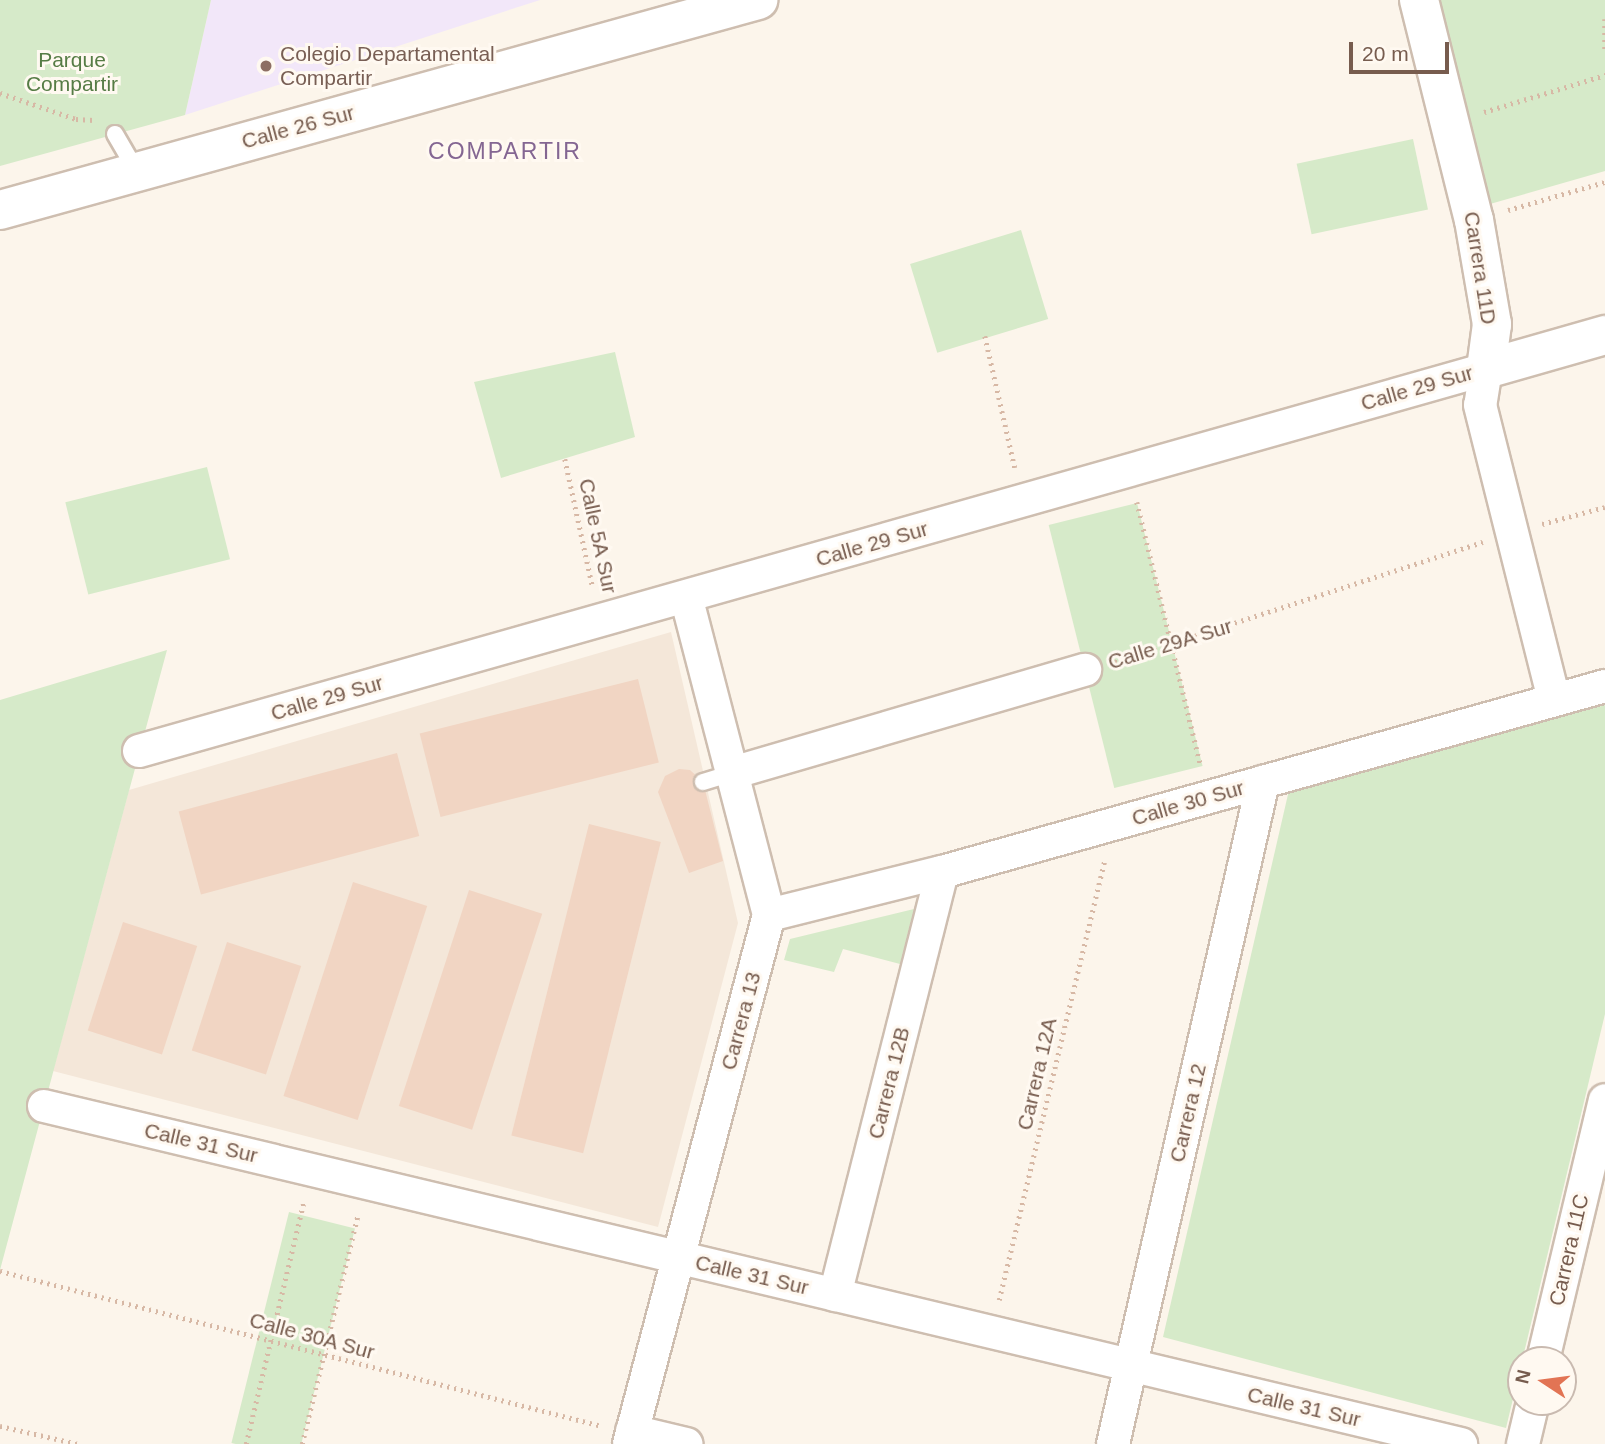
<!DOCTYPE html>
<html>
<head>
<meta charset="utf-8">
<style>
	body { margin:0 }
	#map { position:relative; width:1605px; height:1444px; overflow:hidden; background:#fcf5eb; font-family:Arial,sans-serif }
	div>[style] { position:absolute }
	.residential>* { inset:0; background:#f4e7d9 }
	.education>* { inset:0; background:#f2e7f9 }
	.green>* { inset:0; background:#d6eac9; transform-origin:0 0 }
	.building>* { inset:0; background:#f1d5c3; transform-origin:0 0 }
	.path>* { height:4.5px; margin-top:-2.25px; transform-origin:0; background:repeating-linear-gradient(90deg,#d7b8a5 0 2px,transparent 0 7px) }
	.roads { filter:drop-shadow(2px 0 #cebeb0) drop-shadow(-2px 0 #cebeb0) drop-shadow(0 2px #cebeb0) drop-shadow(0 -2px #cebeb0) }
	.service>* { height:16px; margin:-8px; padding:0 8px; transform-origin:8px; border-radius:8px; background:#fff }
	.minor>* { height:32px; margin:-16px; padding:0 16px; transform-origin:16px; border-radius:16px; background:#fff }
	.tertiary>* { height:38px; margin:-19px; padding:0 19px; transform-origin:19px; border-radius:19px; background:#fff }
	.dots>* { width:19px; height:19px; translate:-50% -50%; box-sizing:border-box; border:4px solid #fff9f1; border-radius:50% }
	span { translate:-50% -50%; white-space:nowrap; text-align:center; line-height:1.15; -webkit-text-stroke:6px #fff9f1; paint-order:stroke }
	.education-label { font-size:21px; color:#785e54 }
	.left { translate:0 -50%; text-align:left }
	.park-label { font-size:21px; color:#567c45 }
	.street-label { font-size:21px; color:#775c4e }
	.neighbourhood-label { font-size:23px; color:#846692; letter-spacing:2px }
	.north { position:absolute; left:1507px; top:1346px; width:70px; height:70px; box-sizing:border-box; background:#fff9f1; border:2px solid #c9bab0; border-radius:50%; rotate:283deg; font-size:19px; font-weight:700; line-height:28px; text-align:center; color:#775c4e }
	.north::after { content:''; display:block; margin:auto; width:24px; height:32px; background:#e27454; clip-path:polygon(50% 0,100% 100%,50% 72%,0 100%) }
	.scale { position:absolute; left:1349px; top:42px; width:100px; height:32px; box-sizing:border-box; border:4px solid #775c4e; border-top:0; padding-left:9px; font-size:21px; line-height:24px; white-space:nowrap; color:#775c4e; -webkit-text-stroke:5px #fff9f1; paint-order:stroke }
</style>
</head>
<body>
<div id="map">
	<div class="residential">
		<i style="clip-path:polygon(671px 632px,738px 923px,658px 1227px,53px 1071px,129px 790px)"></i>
	</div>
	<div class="education">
		<i style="clip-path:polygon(211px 0,540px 0,185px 115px)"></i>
	</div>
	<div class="green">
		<i style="clip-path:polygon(0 0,211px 0,185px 115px,0 166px)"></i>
		<i style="clip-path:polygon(1435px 0,1605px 0,1605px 171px,1483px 206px)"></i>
		<i style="left:1413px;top:139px;width:72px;height:119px;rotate:78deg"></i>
		<i style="left:1021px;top:230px;width:93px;height:116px;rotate:73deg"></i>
		<i style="clip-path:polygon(615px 352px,635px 437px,501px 478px,474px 382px)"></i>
		<i style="left:207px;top:467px;width:95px;height:146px;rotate:76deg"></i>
		<i style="left:1137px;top:503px;width:271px;height:91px;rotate:76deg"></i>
		<i style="clip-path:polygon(167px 650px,44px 1106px,0 1270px,0 700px)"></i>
		<i style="clip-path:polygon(1605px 705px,1605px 1014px,1506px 1428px,1163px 1337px,1289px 790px)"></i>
		<i style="clip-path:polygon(914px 909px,900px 964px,843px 949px,834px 972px,784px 960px,790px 939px)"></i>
		<i style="left:289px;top:1212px;width:68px;height:238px;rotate:14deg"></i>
	</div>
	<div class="building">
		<i style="left:638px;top:679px;width:86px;height:225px;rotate:76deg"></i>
		<i style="left:397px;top:753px;width:86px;height:226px;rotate:75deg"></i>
		<i style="clip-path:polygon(679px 769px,690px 770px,703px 782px,723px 861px,689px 873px,658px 792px,665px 776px)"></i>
		<i style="left:589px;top:824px;width:74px;height:321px;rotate:14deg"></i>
		<i style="left:353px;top:882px;width:78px;height:225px;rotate:18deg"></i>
		<i style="left:469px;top:890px;width:77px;height:227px;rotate:18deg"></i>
		<i style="left:123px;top:922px;width:78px;height:114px;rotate:18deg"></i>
		<i style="left:227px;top:942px;width:78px;height:114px;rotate:18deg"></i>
	</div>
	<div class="path">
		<i style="left:1605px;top:19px;width:33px;rotate:90deg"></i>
		<i style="left:0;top:93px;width:80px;rotate:18.9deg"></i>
		<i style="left:76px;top:119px;width:18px;rotate:3deg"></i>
		<i style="left:1484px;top:112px;width:127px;rotate:-17deg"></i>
		<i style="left:1508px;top:210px;width:101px;rotate:-16.1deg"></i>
		<i style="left:985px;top:336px;width:135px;rotate:77.2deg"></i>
		<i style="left:565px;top:459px;width:132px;rotate:77.8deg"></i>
		<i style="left:1137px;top:502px;width:272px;rotate:76.4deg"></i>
		<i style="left:1542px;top:524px;width:65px;rotate:-15.1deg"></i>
		<i style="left:1115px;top:662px;width:387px;rotate:-18.1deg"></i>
		<i style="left:0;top:1271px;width:622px;rotate:14.44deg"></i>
		<i style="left:999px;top:1300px;width:453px;rotate:-76.5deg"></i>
		<i style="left:0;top:1426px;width:80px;rotate:13deg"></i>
		<i style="left:246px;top:1444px;width:251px;rotate:-76.6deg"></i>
		<i style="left:302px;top:1444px;width:237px;rotate:-76.3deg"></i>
	</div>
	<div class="roads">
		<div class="service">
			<i style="left:115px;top:134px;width:44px;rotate:59.9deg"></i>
			<i style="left:703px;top:782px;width:30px;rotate:-17deg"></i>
		</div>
		<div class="minor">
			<i style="left:139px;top:751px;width:1400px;rotate:-15.83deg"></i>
			<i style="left:1486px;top:369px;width:36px;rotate:99deg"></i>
			<i style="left:1480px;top:405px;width:304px;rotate:75.9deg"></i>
			<i style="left:732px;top:773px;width:368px;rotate:-16.3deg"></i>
			<i style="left:769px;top:915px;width:178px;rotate:-14deg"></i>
			<i style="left:942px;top:872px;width:689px;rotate:-15.67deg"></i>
			<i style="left:44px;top:1106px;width:1457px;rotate:13.42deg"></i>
			<i style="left:835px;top:1295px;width:436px;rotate:-75.8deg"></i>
			<i style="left:1543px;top:1360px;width:267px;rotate:-76.6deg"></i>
			<i style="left:632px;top:1431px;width:56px;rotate:13.5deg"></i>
			<i style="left:629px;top:1444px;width:547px;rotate:-75.18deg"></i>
			<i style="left:769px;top:915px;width:329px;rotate:-104.6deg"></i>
			<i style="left:1113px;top:1444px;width:679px;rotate:-77.23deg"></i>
			<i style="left:1523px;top:1444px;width:43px;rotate:-76.6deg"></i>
		</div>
		<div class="tertiary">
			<i style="left:1419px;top:0;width:227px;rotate:76deg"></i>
			<i style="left:1474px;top:220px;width:106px;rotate:80.2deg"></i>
			<i style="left:1492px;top:324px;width:45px;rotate:97.6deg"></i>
			<i style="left:1486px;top:369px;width:124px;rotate:-15.9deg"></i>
			<i style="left:0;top:210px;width:787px;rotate:-15.49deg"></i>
		</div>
	</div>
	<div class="dots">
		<i style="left:266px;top:66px;background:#8d6e63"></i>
	</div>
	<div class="education-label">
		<span class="left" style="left:280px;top:66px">Colegio Departamental<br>Compartir</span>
	</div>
	<div class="park-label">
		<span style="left:72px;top:72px">Parque<br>Compartir</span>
	</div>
	<div class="street-label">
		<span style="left:298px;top:127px;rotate:-15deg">Calle 26 Sur</span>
		<span style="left:1480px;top:268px;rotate:81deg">Carrera 11D</span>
		<span style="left:1417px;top:388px;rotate:-16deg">Calle 29 Sur</span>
		<span style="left:598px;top:536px;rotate:78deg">Calle 5A Sur</span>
		<span style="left:872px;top:544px;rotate:-16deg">Calle 29 Sur</span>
		<span style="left:1170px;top:644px;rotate:-17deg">Calle 29A Sur</span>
		<span style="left:327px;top:698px;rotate:-16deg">Calle 29 Sur</span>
		<span style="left:1188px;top:803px;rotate:-16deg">Calle 30 Sur</span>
		<span style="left:741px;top:1021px;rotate:-75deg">Carrera 13</span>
		<span style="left:1037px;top:1074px;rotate:-77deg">Carrera 12A</span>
		<span style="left:889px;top:1083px;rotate:-76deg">Carrera 12B</span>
		<span style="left:1188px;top:1113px;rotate:-77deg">Carrera 12</span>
		<span style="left:201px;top:1143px;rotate:13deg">Calle 31 Sur</span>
		<span style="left:1569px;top:1250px;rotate:-77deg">Carrera 11C</span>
		<span style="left:752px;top:1275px;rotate:13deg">Calle 31 Sur</span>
		<span style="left:312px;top:1336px;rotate:15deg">Calle 30A Sur</span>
		<span style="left:1304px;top:1407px;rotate:13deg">Calle 31 Sur</span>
	</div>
	<div class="neighbourhood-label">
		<span style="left:505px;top:151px">COMPARTIR</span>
	</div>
	<div class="north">N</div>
	<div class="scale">20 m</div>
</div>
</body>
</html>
